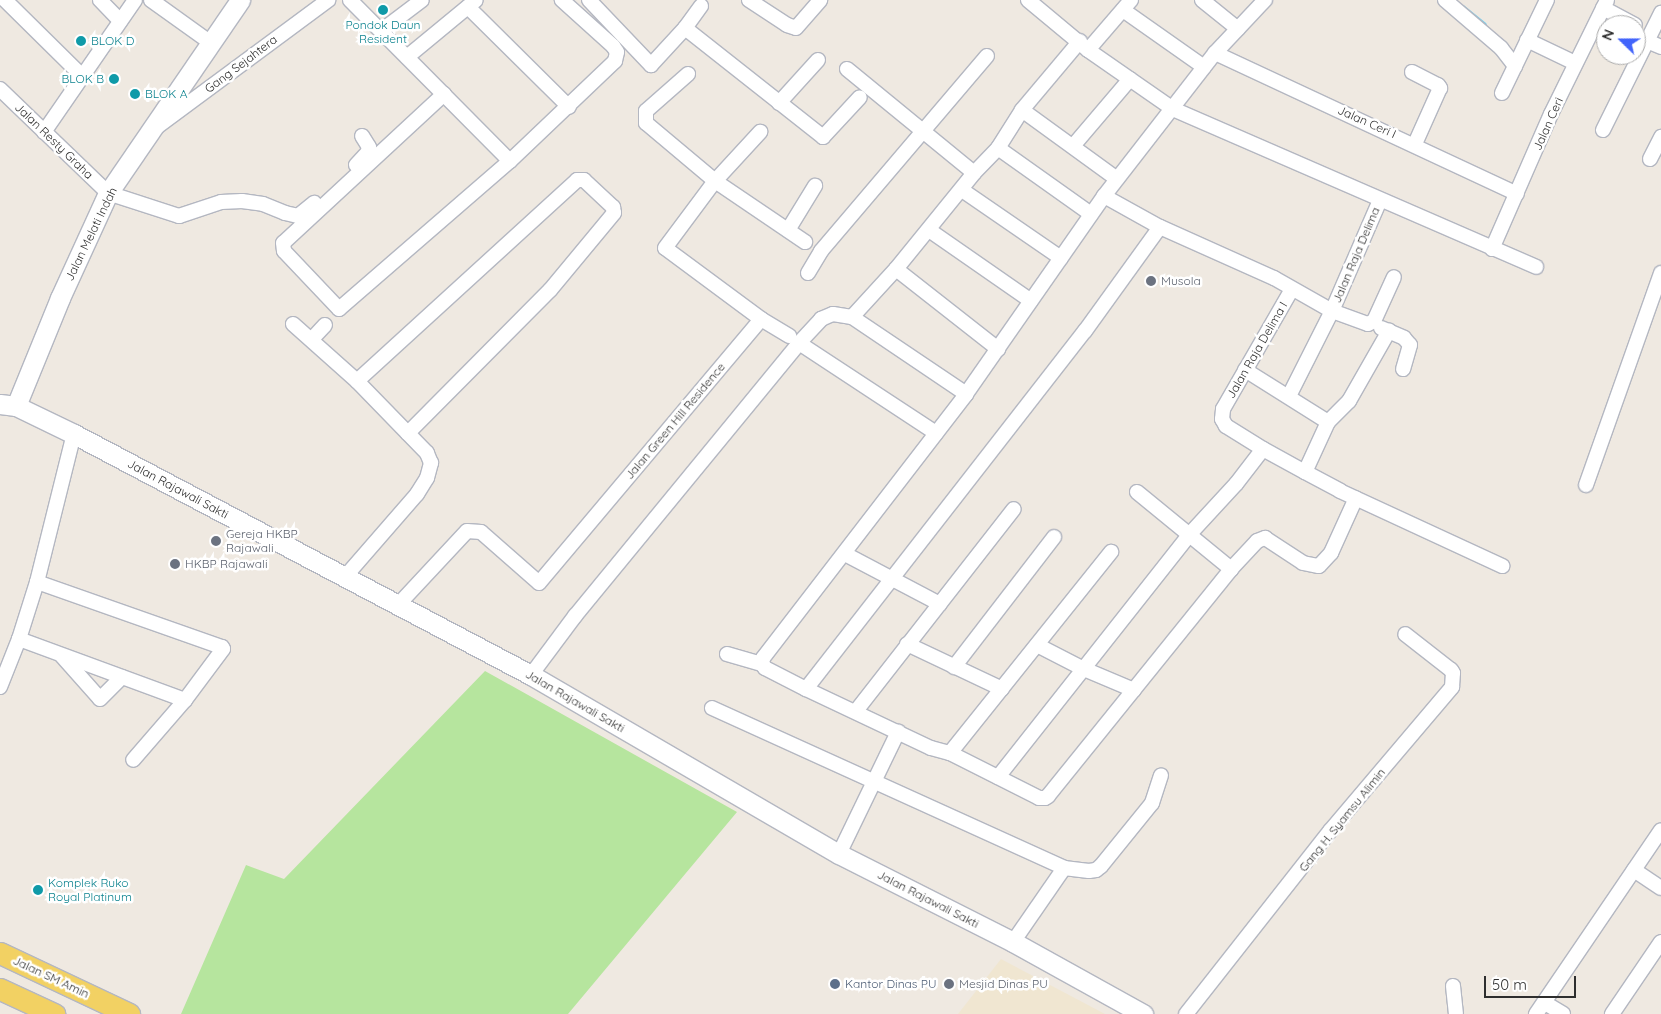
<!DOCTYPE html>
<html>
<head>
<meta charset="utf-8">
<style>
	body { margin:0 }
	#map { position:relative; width:1661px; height:1014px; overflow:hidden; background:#efe9e1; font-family:Quicksand,sans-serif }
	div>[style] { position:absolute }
	.education>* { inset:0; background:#f0e6d1 }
	.green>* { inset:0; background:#b6e59e }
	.stream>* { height:4px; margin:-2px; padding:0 2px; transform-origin:2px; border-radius:2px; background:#75cff0 }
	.roads { filter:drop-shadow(1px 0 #b4b7c1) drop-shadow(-1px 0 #b4b7c1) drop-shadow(0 1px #b4b7c1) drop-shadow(0 -1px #b4b7c1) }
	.street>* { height:14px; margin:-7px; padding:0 7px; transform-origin:7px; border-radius:7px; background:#fff }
	.secondary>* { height:19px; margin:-9.5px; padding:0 9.5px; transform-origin:9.5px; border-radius:9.5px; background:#fff }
	.primary>* { height:21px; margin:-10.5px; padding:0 10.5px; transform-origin:10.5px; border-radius:10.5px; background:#f2d163 }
	.dots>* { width:14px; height:14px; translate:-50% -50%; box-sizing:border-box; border:2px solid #fff; border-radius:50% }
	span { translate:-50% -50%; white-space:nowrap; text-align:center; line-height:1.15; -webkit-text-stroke:5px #fff; paint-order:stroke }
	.culture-label { font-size:12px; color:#0d838f }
	.left { translate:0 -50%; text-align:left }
	.right { translate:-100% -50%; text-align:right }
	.street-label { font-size:12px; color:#2e2e2e }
	.worship-label { font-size:12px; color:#5b616d }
	.service-label { font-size:12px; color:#4e5e75 }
	.north { position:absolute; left:1596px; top:15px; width:50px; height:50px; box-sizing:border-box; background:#fff; border:1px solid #ababab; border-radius:50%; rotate:292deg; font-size:14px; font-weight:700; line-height:20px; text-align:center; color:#2e2e2e }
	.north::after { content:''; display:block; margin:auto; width:18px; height:22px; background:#4264fb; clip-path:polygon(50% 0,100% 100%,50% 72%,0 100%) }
	.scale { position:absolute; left:1484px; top:976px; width:92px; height:22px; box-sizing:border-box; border:2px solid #2e2e2e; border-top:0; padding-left:6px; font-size:15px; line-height:18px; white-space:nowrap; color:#2e2e2e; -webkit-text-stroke:4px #fff; paint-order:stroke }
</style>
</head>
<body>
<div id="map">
	<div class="education">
		<i style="clip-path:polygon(1001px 959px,1105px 1014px,958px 1014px)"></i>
	</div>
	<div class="green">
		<i style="clip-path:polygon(485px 671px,737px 812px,568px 1014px,181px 1014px,246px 865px,284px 879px)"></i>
	</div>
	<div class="stream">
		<i style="left:1463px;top:7px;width:28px;rotate:39deg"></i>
	</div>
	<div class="roads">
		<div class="street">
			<i style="left:5px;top:0;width:110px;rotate:44.6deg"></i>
			<i style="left:100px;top:0;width:29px;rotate:46deg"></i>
			<i style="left:151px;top:0;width:74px;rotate:35.6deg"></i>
			<i style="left:350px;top:0;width:227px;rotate:45.2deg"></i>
			<i style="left:589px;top:0;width:90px;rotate:46.4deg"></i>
			<i style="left:651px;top:65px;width:50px;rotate:-47.4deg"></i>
			<i style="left:749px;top:0;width:45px;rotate:33.3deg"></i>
			<i style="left:787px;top:25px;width:9px;rotate:18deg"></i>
			<i style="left:796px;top:28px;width:37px;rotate:-49deg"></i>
			<i style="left:1028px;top:0;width:78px;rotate:39.8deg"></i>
			<i style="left:1088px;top:50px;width:103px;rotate:34.8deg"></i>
			<i style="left:1173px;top:109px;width:396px;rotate:23.5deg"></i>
			<i style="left:1202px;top:0;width:46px;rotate:38.9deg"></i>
			<i style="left:1445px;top:0;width:74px;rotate:40.6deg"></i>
			<i style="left:1501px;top:48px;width:23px;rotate:52deg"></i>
			<i style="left:701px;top:6px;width:27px;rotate:126deg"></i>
			<i style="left:685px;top:28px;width:176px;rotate:38.3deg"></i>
			<i style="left:823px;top:137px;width:54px;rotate:-47.2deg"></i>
			<i style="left:468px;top:7px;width:142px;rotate:44.7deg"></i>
			<i style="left:1603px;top:8px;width:36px;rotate:28deg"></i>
			<i style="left:1123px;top:10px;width:99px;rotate:35.1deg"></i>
			<i style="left:381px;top:31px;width:51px;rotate:-37.1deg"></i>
			<i style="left:1527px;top:40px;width:53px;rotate:25.6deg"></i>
			<i style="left:1647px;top:41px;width:15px;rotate:23deg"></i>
			<i style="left:1088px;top:50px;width:66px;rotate:-49.3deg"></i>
			<i style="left:1215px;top:53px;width:333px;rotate:25deg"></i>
			<i style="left:407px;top:57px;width:89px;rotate:-39.6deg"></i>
			<i style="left:847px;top:69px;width:164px;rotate:39.3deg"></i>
			<i style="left:1412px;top:72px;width:29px;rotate:27deg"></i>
			<i style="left:1438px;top:85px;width:4px;rotate:56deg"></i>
			<i style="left:1440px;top:88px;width:61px;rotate:114.1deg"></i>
			<i style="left:688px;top:74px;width:56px;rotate:138.6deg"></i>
			<i style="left:646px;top:111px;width:12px;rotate:90deg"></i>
			<i style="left:646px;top:123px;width:90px;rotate:40deg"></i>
			<i style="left:715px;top:181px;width:109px;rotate:34.1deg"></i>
			<i style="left:0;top:89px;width:150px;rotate:43.9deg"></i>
			<i style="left:108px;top:193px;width:75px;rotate:17.9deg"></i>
			<i style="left:179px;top:216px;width:44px;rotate:-18.4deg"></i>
			<i style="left:221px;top:202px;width:21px;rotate:-3deg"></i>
			<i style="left:242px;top:201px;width:21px;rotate:8deg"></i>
			<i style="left:263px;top:204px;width:24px;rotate:22deg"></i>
			<i style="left:285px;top:213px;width:13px;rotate:13deg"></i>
			<i style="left:298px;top:216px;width:21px;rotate:-39deg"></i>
			<i style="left:1502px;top:93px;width:103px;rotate:-64.2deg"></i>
			<i style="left:444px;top:94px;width:219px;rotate:137.2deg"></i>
			<i style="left:283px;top:243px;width:8px;rotate:83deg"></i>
			<i style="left:284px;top:251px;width:80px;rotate:46.5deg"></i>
			<i style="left:339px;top:309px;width:226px;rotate:-40.9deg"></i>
			<i style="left:510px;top:161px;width:145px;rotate:-43.6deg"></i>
			<i style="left:615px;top:61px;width:9px;rotate:-77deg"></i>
			<i style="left:617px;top:52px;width:7px;rotate:-124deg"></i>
			<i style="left:613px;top:46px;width:69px;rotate:-138deg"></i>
			<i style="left:779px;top:103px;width:58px;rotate:-47.8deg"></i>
			<i style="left:1022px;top:110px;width:117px;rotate:36deg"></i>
			<i style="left:158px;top:126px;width:212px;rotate:-36.5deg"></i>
			<i style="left:1603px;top:130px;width:131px;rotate:-63.6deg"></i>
			<i style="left:44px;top:132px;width:160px;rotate:-55.4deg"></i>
			<i style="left:1073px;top:146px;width:88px;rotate:-49.6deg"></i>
			<i style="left:998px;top:148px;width:114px;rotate:35.4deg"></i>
			<i style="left:1650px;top:159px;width:25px;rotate:-63deg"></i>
			<i style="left:356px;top:165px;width:18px;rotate:-47deg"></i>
			<i style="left:368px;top:152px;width:5px;rotate:-79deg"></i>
			<i style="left:369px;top:147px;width:13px;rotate:-122deg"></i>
			<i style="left:962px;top:190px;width:120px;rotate:34.5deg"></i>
			<i style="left:1104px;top:196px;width:64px;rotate:29deg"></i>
			<i style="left:1160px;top:227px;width:125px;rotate:24.1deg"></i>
			<i style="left:1274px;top:278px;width:67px;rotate:29.6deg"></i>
			<i style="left:1332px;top:311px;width:38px;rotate:20deg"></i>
			<i style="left:1368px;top:324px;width:7px;rotate:-27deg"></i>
			<i style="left:1374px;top:321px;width:48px;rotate:-65.6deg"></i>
			<i style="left:788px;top:230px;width:52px;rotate:-58.5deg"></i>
			<i style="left:929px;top:230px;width:124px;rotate:34.8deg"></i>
			<i style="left:1492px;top:249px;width:147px;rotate:-66.4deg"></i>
			<i style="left:1551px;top:114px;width:127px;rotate:-63.8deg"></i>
			<i style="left:896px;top:269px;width:130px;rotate:38.1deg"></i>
			<i style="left:808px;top:273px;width:26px;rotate:-59deg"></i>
			<i style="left:821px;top:251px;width:256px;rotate:-49.6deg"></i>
			<i style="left:852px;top:317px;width:138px;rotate:34deg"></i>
			<i style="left:761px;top:319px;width:33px;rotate:31deg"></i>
			<i style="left:293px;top:324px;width:86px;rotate:41.7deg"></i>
			<i style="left:1381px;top:328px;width:25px;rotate:23deg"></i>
			<i style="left:1404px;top:338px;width:9px;rotate:49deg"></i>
			<i style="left:1410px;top:345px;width:25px;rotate:106deg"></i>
			<i style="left:312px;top:339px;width:19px;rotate:-47deg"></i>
			<i style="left:799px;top:343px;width:164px;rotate:33.3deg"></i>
			<i style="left:1289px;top:396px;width:95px;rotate:-63.2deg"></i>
			<i style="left:1332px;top:311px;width:121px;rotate:-66.6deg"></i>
			<i style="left:1328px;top:422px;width:30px;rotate:-45deg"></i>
			<i style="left:1349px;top:401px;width:81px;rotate:-60.3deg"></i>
			<i style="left:1263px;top:449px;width:44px;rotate:-148.1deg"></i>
			<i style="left:1226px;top:426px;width:8px;rotate:-120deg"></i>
			<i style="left:1222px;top:419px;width:10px;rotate:-84deg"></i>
			<i style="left:1223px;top:409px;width:138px;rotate:-60.1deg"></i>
			<i style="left:1305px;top:472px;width:40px;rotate:28deg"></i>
			<i style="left:1340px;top:491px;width:179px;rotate:24.8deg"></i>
			<i style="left:1586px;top:485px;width:225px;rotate:-70.5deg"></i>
			<i style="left:1137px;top:492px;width:122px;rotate:39.3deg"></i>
			<i style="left:845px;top:554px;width:107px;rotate:27.8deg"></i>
			<i style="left:344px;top:578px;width:111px;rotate:-49deg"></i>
			<i style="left:417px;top:494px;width:19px;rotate:-58deg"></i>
			<i style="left:427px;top:478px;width:16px;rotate:-75deg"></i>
			<i style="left:431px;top:463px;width:11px;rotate:-112deg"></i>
			<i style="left:427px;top:453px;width:100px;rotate:-134.2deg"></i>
			<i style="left:357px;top:381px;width:298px;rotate:-42.4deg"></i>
			<i style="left:577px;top:180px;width:7px"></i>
			<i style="left:584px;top:180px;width:40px;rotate:43deg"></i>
			<i style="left:613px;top:207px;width:6px;rotate:81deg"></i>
			<i style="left:614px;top:213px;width:100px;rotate:129.7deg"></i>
			<i style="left:550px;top:290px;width:202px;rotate:134.8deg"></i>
			<i style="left:37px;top:582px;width:196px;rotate:19.4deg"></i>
			<i style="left:222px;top:647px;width:2px;rotate:63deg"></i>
			<i style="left:223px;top:649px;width:64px;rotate:126.7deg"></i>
			<i style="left:185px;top:700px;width:79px;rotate:130.9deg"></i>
			<i style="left:398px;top:605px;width:101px;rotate:-47deg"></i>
			<i style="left:467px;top:531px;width:14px;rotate:4deg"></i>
			<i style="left:481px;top:532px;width:77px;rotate:41.3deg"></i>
			<i style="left:539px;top:583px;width:345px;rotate:-49.9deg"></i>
			<i style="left:761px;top:319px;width:119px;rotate:-143.5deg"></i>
			<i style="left:665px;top:248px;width:84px;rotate:-53.3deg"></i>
			<i style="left:715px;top:181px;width:67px;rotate:-47.4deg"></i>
			<i style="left:19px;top:639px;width:177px;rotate:20.2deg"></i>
			<i style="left:907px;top:644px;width:105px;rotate:25.3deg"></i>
			<i style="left:1037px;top:645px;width:53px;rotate:27.1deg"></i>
			<i style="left:1084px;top:669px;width:54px;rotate:22.8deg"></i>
			<i style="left:727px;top:654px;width:36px;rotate:16deg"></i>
			<i style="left:762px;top:664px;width:5px;rotate:53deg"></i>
			<i style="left:765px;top:668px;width:46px;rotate:27.1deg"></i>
			<i style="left:806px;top:689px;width:138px;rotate:25.3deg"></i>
			<i style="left:931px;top:748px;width:20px;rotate:15deg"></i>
			<i style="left:950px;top:753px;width:100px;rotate:26.8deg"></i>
			<i style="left:1039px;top:798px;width:6px"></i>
			<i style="left:1045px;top:798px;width:4px;rotate:-34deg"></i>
			<i style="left:1048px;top:796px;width:292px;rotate:-51.1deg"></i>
			<i style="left:1231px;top:569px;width:38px;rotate:-47deg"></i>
			<i style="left:1257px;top:541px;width:9px;rotate:-21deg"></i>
			<i style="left:1265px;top:538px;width:45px;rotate:33.3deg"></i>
			<i style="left:1303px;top:563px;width:16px;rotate:11deg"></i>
			<i style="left:1319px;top:566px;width:18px;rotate:-47deg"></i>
			<i style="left:1331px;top:553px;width:60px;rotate:-65.6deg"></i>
			<i style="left:62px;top:656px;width:57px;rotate:48.5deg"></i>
			<i style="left:100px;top:699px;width:31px;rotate:-45deg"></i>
			<i style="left:762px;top:664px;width:6px;rotate:-81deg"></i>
			<i style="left:763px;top:658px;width:333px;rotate:-52.4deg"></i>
			<i style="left:966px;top:394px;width:241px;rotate:-55.1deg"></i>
			<i style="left:1104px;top:196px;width:181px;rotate:-52.2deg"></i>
			<i style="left:1215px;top:53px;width:73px;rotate:-46.7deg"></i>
			<i style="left:954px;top:667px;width:164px;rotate:-52.4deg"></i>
			<i style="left:531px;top:675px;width:74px;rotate:-53.3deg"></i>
			<i style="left:575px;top:616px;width:353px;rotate:-50.6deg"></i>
			<i style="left:799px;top:343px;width:33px;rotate:-47deg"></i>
			<i style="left:821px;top:319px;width:13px;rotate:-23deg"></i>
			<i style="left:833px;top:314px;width:19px;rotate:9deg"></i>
			<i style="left:852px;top:317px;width:65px;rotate:-47.5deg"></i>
			<i style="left:896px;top:269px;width:124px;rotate:-50.9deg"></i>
			<i style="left:974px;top:173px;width:35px;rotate:-46deg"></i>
			<i style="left:998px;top:148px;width:45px;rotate:-57.7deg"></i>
			<i style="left:1022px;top:110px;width:90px;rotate:-50deg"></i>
			<i style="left:0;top:687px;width:52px;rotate:-68.4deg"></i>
			<i style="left:19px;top:639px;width:60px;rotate:-72.5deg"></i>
			<i style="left:37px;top:582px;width:153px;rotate:-76deg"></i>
			<i style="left:806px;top:689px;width:454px;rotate:-52.1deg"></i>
			<i style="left:1085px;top:331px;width:128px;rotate:-54.2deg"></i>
			<i style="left:712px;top:708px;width:387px;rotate:24.4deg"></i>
			<i style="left:1064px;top:868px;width:25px;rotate:7deg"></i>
			<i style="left:1089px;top:871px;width:7px;rotate:-8deg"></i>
			<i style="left:1096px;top:870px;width:6px;rotate:-39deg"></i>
			<i style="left:1101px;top:866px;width:81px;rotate:-51deg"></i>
			<i style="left:1152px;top:803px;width:29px;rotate:-72deg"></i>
			<i style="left:856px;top:711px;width:256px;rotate:-52deg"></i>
			<i style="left:950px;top:753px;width:258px;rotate:-51.3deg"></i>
			<i style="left:998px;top:777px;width:307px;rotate:-51.7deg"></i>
			<i style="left:1188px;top:536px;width:71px;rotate:-47.3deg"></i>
			<i style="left:1236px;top:484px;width:44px;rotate:-52.4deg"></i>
			<i style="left:1263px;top:449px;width:48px;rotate:28.7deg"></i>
			<i style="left:1305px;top:472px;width:55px;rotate:-65.3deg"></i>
			<i style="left:1328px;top:422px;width:98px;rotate:-147.9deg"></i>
			<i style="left:839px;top:854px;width:136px;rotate:-64.2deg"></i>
			<i style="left:1634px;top:870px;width:32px;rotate:34deg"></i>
			<i style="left:1013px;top:942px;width:90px;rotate:-55.4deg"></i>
			<i style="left:1453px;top:986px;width:28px;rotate:84deg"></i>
			<i style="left:1545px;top:1003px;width:21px;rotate:31deg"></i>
			<i style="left:1186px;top:1014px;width:233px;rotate:-51.8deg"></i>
			<i style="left:1330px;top:831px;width:189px;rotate:-49.7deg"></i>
			<i style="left:1452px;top:687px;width:14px;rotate:-86deg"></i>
			<i style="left:1453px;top:673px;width:4px;rotate:-124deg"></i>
			<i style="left:1451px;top:670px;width:58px;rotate:-142deg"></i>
			<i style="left:1536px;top:1014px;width:222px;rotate:-55.8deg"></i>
			<i style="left:1612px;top:1014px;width:87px;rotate:-55.8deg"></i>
		</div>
		<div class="secondary">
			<i style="left:0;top:404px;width:16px;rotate:7deg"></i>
			<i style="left:16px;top:406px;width:64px;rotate:25.8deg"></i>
			<i style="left:74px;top:434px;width:517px;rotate:27.81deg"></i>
			<i style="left:531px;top:675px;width:356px;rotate:30.2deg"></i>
			<i style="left:839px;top:854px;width:195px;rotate:26.8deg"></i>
			<i style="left:1013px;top:942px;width:149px;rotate:29deg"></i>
			<i style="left:16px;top:406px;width:117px;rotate:-67.8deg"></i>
			<i style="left:60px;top:298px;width:115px;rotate:-65.4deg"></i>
			<i style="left:108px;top:193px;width:234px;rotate:-55.6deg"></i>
		</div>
		<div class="primary">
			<i style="left:0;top:953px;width:143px;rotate:25.3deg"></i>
			<i style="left:0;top:989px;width:60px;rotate:24.8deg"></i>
		</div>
	</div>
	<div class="dots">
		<i style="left:383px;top:10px;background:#0f9aa8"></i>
		<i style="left:81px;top:41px;background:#0f9aa8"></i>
		<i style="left:114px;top:79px;background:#0f9aa8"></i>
		<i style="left:135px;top:94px;background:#0f9aa8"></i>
		<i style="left:1151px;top:281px;background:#6b7280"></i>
		<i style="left:216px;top:541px;background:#6b7280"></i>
		<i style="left:175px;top:564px;background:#6b7280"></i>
		<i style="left:38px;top:890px;background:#0f9aa8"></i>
		<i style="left:835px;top:984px;background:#5c6f8a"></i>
		<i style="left:949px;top:984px;background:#6b7280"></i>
	</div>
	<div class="culture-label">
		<span style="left:383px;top:32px">Pondok Daun<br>Resident</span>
		<span class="left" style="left:91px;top:41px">BLOK D</span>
		<span class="right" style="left:104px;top:79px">BLOK B</span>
		<span class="left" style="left:145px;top:94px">BLOK A</span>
		<span class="left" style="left:48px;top:890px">Komplek Ruko<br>Royal Platinum</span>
	</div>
	<div class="street-label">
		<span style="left:241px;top:64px;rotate:-37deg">Gang Sejahtera</span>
		<span style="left:1367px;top:122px;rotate:24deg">Jalan Ceri I</span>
		<span style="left:1548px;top:124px;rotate:-66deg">Jalan Ceri</span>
		<span style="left:54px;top:141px;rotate:44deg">Jalan Resty Graha</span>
		<span style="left:91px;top:234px;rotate:-64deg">Jalan Melati Indah</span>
		<span style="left:1356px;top:255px;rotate:-67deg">Jalan Raja Delima</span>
		<span style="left:1257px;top:350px;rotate:-60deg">Jalan Raja Delima I</span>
		<span style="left:675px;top:421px;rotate:-50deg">Jalan Green Hill Residence</span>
		<span style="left:178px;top:489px;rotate:28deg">Jalan Rajawali Sakti</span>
		<span style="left:575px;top:701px;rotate:30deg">Jalan Rajawali Sakti</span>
		<span style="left:1342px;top:820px;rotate:-51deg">Gang H. Syamsu Alimin</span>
		<span style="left:928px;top:899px;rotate:27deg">Jalan Rajawali Sakti</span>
		<span style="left:51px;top:977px;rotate:25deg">Jalan SM Amin</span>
	</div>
	<div class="worship-label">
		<span class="left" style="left:1161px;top:281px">Musola</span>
		<span class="left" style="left:226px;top:541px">Gereja HKBP<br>Rajawali</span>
		<span class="left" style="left:185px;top:564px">HKBP Rajawali</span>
		<span class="left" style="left:959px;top:984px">Mesjid Dinas PU</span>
	</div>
	<div class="service-label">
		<span class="left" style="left:845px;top:984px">Kantor Dinas PU</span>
	</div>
	<div class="north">N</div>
	<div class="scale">50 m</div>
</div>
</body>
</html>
